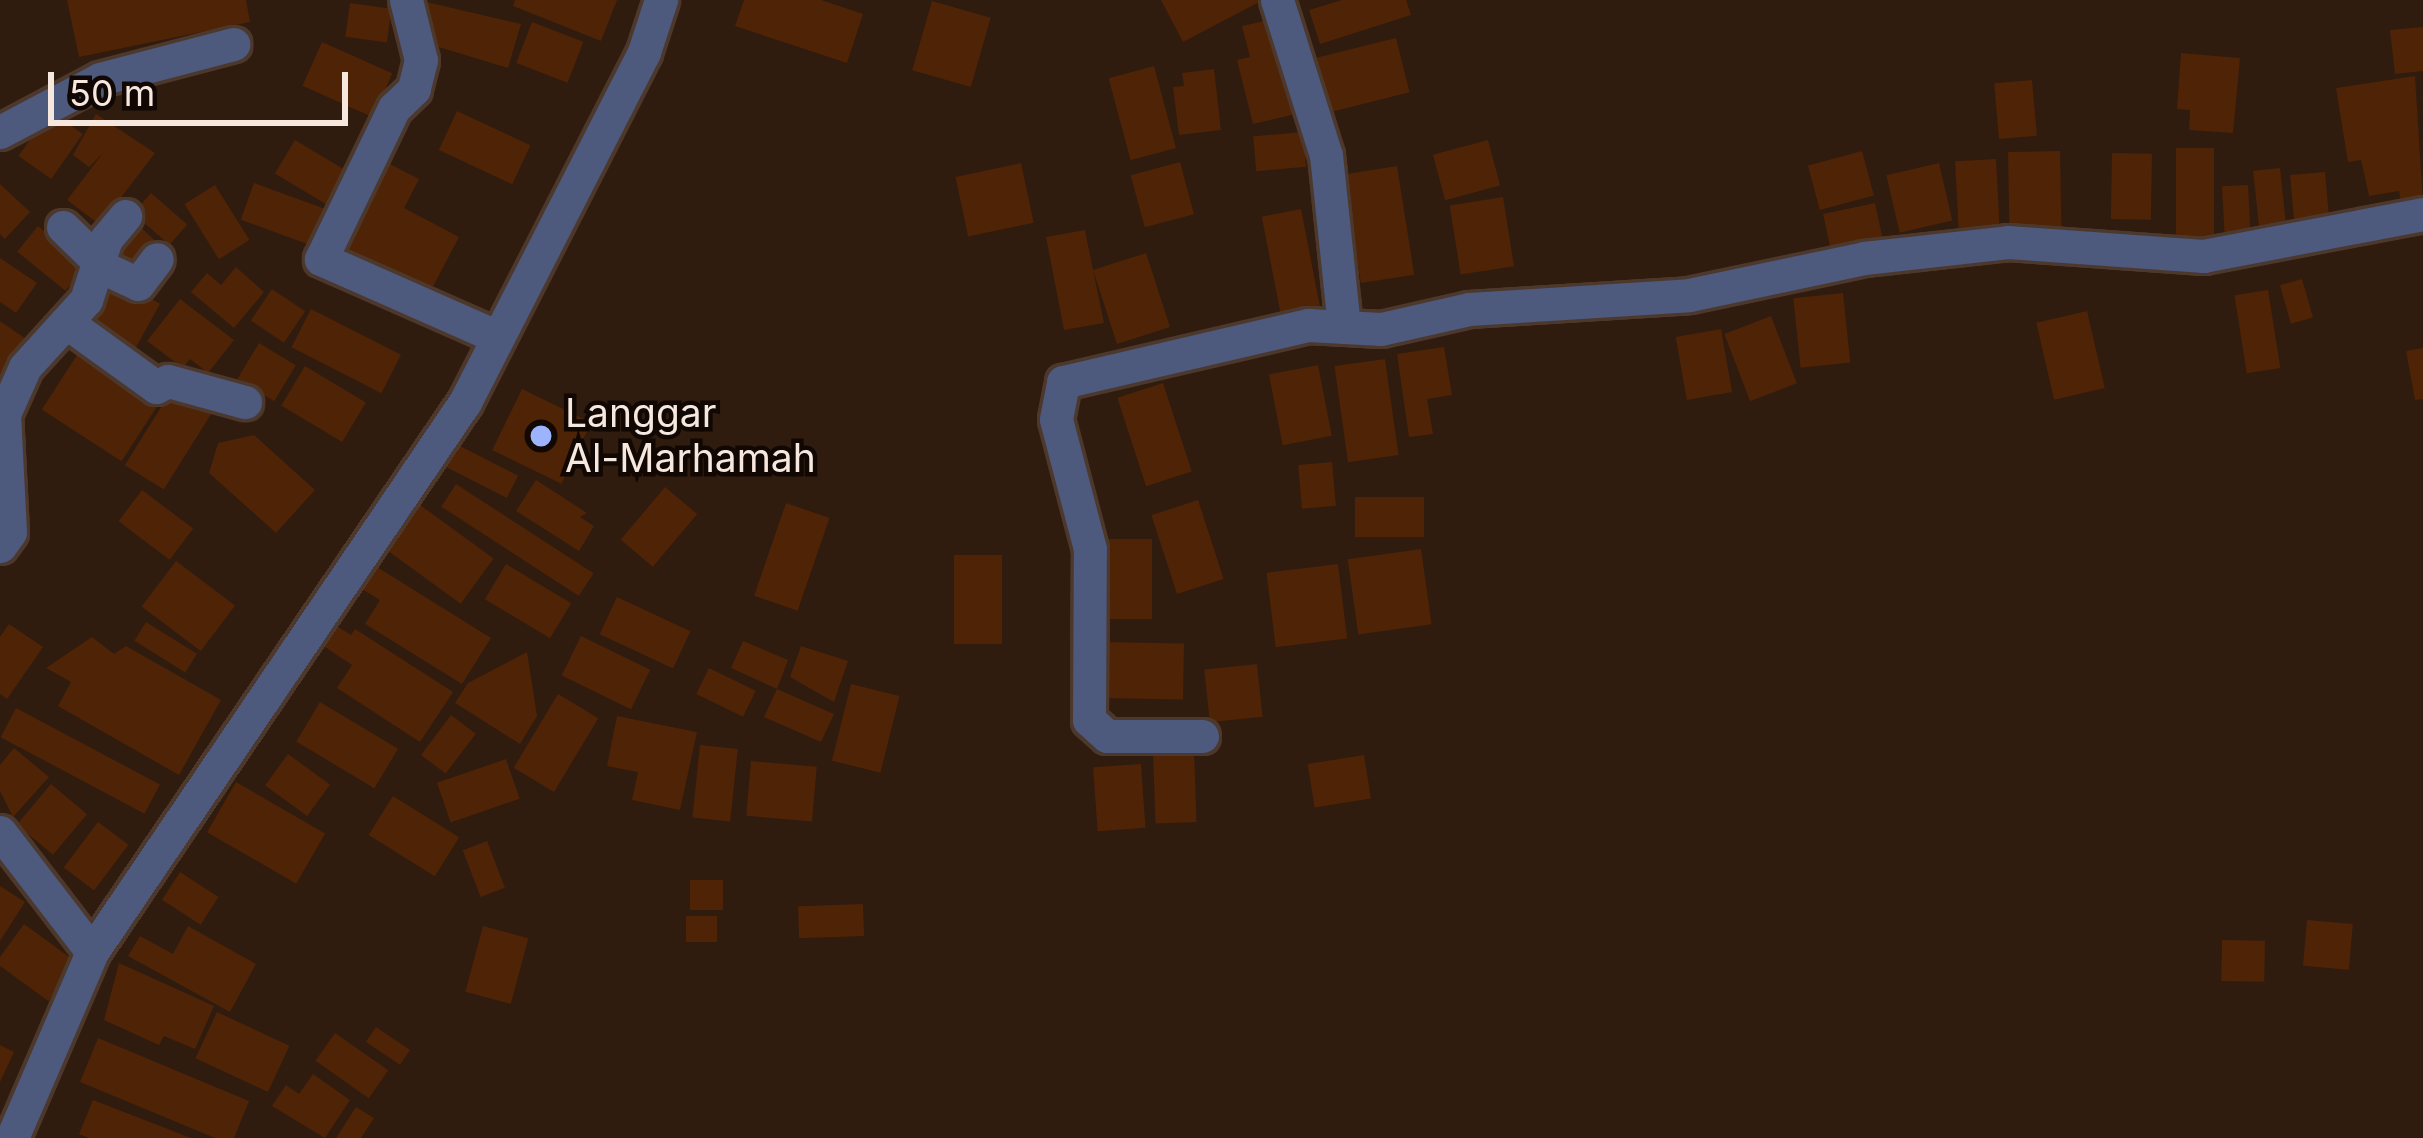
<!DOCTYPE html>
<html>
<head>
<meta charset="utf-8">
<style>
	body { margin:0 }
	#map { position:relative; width:2423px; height:1138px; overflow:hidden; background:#301b0f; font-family:Inter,sans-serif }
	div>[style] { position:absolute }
	.building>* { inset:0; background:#4f2306; transform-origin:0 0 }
	.roads { filter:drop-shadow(3px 0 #4c382c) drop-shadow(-3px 0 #4c382c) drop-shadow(0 3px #4c382c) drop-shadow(0 -3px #4c382c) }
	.minor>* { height:33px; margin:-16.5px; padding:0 16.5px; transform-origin:16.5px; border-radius:16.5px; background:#4d597d }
	.dots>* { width:33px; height:33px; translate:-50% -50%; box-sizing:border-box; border:6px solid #110804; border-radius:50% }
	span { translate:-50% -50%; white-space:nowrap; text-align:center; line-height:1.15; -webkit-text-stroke:9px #110804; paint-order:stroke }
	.poi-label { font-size:39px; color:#f6e7df }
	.left { translate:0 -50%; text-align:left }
	.scale { position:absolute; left:48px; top:72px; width:300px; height:54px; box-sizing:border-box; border:6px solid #f6e7df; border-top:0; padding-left:15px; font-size:36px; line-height:42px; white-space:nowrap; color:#f6e7df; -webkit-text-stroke:9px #110804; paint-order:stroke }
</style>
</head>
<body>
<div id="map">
	<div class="building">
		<i style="clip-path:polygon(67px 0,246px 0,250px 22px,79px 57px)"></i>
		<i style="clip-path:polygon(418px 0,521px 24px,508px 68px,422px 42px)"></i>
		<i style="clip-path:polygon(515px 0,617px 0,601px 41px,513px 6px)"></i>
		<i style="clip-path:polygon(744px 0,821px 0,863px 14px,847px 63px,735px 26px)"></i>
		<i style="clip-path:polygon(1161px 0,1263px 0,1183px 42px)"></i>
		<i style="clip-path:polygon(1342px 0,1406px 0,1411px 15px,1320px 44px,1309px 10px)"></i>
		<i style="left:932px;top:1px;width:61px;height:72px;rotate:16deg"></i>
		<i style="left:350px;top:3px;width:42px;height:34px;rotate:8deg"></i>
		<i style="clip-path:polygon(1269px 20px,1300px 113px,1253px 124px,1237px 60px,1250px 57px,1242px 26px)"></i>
		<i style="left:532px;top:22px;width:55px;height:44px;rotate:21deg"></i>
		<i style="clip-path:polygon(2423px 27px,2423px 71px,2395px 74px,2390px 30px)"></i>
		<i style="left:1396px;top:38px;width:56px;height:82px;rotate:76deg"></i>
		<i style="left:322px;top:42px;width:77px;height:48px;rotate:24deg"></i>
		<i style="clip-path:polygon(2181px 53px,2240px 58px,2233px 133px,2189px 130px,2190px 110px,2177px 109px)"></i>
		<i style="left:1154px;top:66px;width:85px;height:47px;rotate:75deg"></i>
		<i style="clip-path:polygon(1214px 69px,1221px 130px,1179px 135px,1173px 87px,1184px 86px,1182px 73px)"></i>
		<i style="clip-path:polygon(2415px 76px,2423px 204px,2402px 207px,2399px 191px,2369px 196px,2361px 160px,2348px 162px,2336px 88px)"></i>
		<i style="left:2032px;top:80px;width:56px;height:38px;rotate:85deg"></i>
		<i style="left:50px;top:111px;width:40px;height:55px;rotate:35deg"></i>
		<i style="left:457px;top:111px;width:81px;height:43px;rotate:25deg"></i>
		<i style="clip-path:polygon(96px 114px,155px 153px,100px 225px,67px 200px,103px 153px,89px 167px,73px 155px)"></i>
		<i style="left:1303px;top:132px;width:35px;height:50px;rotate:85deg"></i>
		<i style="left:295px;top:140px;width:69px;height:39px;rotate:31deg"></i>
		<i style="left:1488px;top:140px;width:47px;height:57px;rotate:75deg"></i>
		<i style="left:2176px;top:148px;width:38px;height:89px"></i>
		<i style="left:1862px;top:151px;width:46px;height:56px;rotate:75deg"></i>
		<i style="left:2060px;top:151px;width:77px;height:52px;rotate:89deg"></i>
		<i style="left:2112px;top:153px;width:40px;height:66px;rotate:1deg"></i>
		<i style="clip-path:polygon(380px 159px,419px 179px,404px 208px,459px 237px,428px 296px,333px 247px)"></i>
		<i style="left:1996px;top:159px;width:67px;height:41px;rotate:87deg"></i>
		<i style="left:1180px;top:162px;width:54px;height:51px;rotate:75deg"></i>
		<i style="left:1021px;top:163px;width:61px;height:67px;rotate:78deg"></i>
		<i style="left:1939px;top:163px;width:59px;height:54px;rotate:77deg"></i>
		<i style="left:1397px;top:166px;width:110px;height:54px;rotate:81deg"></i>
		<i style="left:2280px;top:168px;width:59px;height:27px;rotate:84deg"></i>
		<i style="left:2325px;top:172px;width:48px;height:35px;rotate:85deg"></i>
		<i style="left:254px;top:183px;width:76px;height:39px;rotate:20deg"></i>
		<i style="clip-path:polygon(0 184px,30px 212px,5px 239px,0 234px)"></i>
		<i style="left:215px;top:185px;width:65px;height:36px;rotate:58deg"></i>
		<i style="left:2248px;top:185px;width:52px;height:26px;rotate:87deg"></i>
		<i style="left:151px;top:193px;width:48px;height:27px;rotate:41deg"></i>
		<i style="left:1503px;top:197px;width:70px;height:54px;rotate:81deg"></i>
		<i style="left:1875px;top:203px;width:43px;height:53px;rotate:78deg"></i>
		<i style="left:1301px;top:209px;width:101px;height:40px;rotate:79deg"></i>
		<i style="left:134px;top:221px;width:38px;height:35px;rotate:43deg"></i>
		<i style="left:38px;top:226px;width:62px;height:33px;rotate:39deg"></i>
		<i style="clip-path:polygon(1085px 230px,1093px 270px,1146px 253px,1170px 327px,1117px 344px,1093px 270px,1104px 323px,1064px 330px,1046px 237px)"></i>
		<i style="clip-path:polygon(0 258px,37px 283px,16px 313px,0 302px)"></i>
		<i style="clip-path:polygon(236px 267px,264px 292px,234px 328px,191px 292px,207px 273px,221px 285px)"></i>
		<i style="left:112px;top:277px;width:55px;height:53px;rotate:29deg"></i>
		<i style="left:2302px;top:279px;width:40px;height:23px;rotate:74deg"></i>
		<i style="left:272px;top:289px;width:40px;height:38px;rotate:34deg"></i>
		<i style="left:2268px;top:290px;width:79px;height:34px;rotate:81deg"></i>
		<i style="left:1843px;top:293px;width:70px;height:50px;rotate:84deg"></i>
		<i style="clip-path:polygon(180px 299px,234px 340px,208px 373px,190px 359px,183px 368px,147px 341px)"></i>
		<i style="left:311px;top:309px;width:101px;height:43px;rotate:27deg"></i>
		<i style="left:2087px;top:311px;width:79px;height:52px;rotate:77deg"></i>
		<i style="left:1771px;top:316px;width:72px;height:50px;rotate:69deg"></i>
		<i style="clip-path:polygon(0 321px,26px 339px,0 374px)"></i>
		<i style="left:1721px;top:329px;width:64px;height:46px;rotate:80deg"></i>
		<i style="left:259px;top:343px;width:43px;height:42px;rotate:31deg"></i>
		<i style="clip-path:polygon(1444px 347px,1452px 395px,1427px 399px,1433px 434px,1409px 437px,1397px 354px)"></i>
		<i style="clip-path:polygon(2423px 348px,2423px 399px,2415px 400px,2406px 351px)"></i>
		<i style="left:81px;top:349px;width:95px;height:72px;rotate:33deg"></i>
		<i style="left:1385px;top:359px;width:97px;height:51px;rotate:82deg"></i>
		<i style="left:1318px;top:365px;width:72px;height:50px;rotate:79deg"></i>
		<i style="left:305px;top:366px;width:71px;height:46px;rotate:31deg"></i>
		<i style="left:1163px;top:383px;width:93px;height:48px;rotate:72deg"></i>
		<i style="left:173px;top:388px;width:46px;height:91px;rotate:32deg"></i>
		<i style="left:522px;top:389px;width:77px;height:68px;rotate:26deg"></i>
		<i style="clip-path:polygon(254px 435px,315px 490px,276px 533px,209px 473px,218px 443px)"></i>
		<i style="left:454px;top:443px;width:72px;height:25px;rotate:27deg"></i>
		<i style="left:1332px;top:462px;width:44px;height:34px;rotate:85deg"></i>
		<i style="clip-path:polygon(536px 480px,587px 513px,580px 517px,594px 526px,579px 551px,516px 511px)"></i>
		<i style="left:456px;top:484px;width:164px;height:27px;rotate:33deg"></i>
		<i style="left:665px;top:487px;width:42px;height:69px;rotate:40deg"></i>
		<i style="left:142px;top:490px;width:64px;height:39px;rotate:37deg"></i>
		<i style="left:1424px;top:497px;width:40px;height:69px;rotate:90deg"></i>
		<i style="left:1198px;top:500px;width:83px;height:49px;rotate:72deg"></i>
		<i style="left:786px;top:503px;width:46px;height:98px;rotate:19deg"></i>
		<i style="left:420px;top:505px;width:91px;height:56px;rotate:36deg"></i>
		<i style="left:1109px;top:539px;width:43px;height:80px"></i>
		<i style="left:1421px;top:549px;width:76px;height:74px;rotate:82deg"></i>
		<i style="left:954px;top:555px;width:48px;height:89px"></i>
		<i style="left:176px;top:561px;width:74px;height:57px;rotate:37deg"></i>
		<i style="left:506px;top:564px;width:76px;height:41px;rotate:31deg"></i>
		<i style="left:1338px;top:564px;width:75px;height:72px;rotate:83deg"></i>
		<i style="clip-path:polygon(377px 567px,491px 638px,462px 684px,365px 624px,380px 600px,362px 589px)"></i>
		<i style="left:617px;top:597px;width:81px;height:41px;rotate:25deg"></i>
		<i style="left:146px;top:622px;width:60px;height:22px;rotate:32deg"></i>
		<i style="clip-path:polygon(9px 624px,43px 647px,7px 699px,0 694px,0 637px)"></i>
		<i style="clip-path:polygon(335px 625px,351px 635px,355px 629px,453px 692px,420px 742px,337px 688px,352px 665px,322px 645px)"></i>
		<i style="left:581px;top:636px;width:77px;height:44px;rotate:26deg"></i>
		<i style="clip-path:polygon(92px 637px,114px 654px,126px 646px,221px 700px,179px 775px,58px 706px,71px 682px,46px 668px)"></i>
		<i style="clip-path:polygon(743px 641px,788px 660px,777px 689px,834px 714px,821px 742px,764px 717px,777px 689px,731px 668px)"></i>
		<i style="left:1102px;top:642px;width:82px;height:56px;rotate:1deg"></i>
		<i style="clip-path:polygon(801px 646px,848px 661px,834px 702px,790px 677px)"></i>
		<i style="clip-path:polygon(527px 652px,537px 716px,520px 744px,455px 703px,468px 683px)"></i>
		<i style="left:1257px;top:664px;width:53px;height:53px;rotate:84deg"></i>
		<i style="left:709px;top:668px;width:52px;height:29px;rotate:26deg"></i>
		<i style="left:851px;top:684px;width:50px;height:79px;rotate:14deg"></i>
		<i style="left:558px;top:694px;width:47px;height:86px;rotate:31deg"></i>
		<i style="left:320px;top:702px;width:91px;height:46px;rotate:31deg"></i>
		<i style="left:16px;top:708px;width:163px;height:33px;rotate:28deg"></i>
		<i style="left:451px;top:715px;width:31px;height:50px;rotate:37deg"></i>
		<i style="clip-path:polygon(617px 716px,697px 732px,680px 810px,632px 800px,638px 772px,607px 766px)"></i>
		<i style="left:700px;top:745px;width:38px;height:73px;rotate:6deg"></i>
		<i style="clip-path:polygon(14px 748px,49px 777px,13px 817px,0 791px,0 765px)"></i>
		<i style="left:1194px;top:751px;width:71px;height:41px;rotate:88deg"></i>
		<i style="left:288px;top:754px;width:52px;height:39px;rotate:36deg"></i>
		<i style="left:1364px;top:755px;width:44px;height:57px;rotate:81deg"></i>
		<i style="left:506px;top:759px;width:42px;height:73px;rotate:71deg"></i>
		<i style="left:751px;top:761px;width:66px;height:55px;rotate:5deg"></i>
		<i style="left:1141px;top:764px;width:64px;height:48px;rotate:86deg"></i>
		<i style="left:236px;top:782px;width:103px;height:58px;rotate:30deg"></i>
		<i style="left:51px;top:784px;width:47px;height:53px;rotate:40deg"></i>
		<i style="left:393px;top:796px;width:78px;height:46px;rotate:32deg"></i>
		<i style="left:98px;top:822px;width:38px;height:57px;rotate:37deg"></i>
		<i style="left:487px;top:841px;width:50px;height:26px;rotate:69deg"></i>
		<i style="left:180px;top:872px;width:46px;height:33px;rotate:33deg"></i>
		<i style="left:690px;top:880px;width:33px;height:30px"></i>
		<i style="clip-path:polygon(0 886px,25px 902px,0 941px)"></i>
		<i style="left:863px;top:904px;width:32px;height:65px;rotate:88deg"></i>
		<i style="left:686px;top:916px;width:31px;height:26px"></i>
		<i style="left:2307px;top:920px;width:46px;height:46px;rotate:5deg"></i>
		<i style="left:24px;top:924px;width:65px;height:48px;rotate:36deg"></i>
		<i style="clip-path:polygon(188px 926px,256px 964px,230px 1012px,128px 956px,140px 936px,173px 954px)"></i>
		<i style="left:483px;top:926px;width:47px;height:68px;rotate:15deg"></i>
		<i style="left:2222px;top:940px;width:43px;height:41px;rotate:1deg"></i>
		<i style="clip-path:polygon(119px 963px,214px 1006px,195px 1049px,164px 1036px,159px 1045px,104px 1020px)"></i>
		<i style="left:217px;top:1012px;width:80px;height:51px;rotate:25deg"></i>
		<i style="left:376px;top:1027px;width:41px;height:18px;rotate:34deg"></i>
		<i style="left:335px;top:1033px;width:65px;height:34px;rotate:35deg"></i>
		<i style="clip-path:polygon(98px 1038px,249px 1101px,234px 1138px,215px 1138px,80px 1082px)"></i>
		<i style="clip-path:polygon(0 1045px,14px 1052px,0 1082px)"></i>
		<i style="clip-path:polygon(313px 1074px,350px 1100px,325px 1138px,272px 1106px,286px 1085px,299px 1094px)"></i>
		<i style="clip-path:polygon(93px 1100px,191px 1138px,89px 1138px,79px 1134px)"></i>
		<i style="clip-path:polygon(356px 1107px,374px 1118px,361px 1138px,336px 1138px)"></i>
	</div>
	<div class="roads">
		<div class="minor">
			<i style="left:406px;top:0;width:62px;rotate:76deg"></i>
			<i style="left:421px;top:60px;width:30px;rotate:104deg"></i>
			<i style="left:414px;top:89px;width:28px;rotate:136deg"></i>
			<i style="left:394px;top:108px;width:168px;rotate:115.8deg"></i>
			<i style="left:321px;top:259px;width:193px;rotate:23.8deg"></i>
			<i style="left:1277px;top:0;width:163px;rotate:72.5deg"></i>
			<i style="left:1326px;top:155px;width:173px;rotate:84deg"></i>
			<i style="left:0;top:132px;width:113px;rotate:-27.9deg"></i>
			<i style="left:100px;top:79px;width:138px;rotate:-14.7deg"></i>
			<i style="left:63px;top:227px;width:60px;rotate:44.3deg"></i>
			<i style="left:106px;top:269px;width:35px;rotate:25deg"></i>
			<i style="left:138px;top:284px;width:31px;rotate:-53deg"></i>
			<i style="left:66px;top:322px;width:111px;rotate:35.8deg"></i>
			<i style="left:156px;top:387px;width:13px;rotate:-27deg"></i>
			<i style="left:168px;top:381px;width:80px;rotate:15.3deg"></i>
			<i style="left:0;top:546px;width:17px;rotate:-54deg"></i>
			<i style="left:10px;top:532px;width:118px;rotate:-92.9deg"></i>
			<i style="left:4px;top:414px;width:51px;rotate:-65.9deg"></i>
			<i style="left:25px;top:367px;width:91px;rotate:-47.7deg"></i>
			<i style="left:86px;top:300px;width:64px;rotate:-71.8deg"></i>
			<i style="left:106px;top:239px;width:30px;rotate:-50deg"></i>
			<i style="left:1202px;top:736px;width:95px;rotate:180deg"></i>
			<i style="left:1107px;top:736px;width:24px;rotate:-138deg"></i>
			<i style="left:1089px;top:720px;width:171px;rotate:-89.7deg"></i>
			<i style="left:1090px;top:549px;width:134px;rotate:-104.7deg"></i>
			<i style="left:1056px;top:419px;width:38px;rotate:-79deg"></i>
			<i style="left:1063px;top:382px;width:252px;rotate:-13.1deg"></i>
			<i style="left:1308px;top:325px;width:73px;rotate:3.1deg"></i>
			<i style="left:1381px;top:329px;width:90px;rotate:-12.8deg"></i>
			<i style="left:1469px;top:309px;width:220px;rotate:-3.6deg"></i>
			<i style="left:1689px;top:295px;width:179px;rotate:-11.9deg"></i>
			<i style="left:1864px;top:258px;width:145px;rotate:-6.3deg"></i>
			<i style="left:2008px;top:242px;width:196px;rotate:4.1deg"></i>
			<i style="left:2203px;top:256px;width:224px;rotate:-10.8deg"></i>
			<i style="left:0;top:832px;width:151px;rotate:52.5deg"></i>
			<i style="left:12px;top:1138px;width:202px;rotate:-66.7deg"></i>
			<i style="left:92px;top:952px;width:665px;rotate:-55.86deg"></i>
			<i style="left:465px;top:402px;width:393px;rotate:-62.9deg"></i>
			<i style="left:644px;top:52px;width:55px;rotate:-71.9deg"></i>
		</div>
	</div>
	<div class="dots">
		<i style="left:541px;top:436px;background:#9cb4fd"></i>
	</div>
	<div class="poi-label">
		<span class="left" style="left:565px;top:436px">Langgar<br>Al-Marhamah</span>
	</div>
	<div class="scale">50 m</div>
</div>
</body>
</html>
